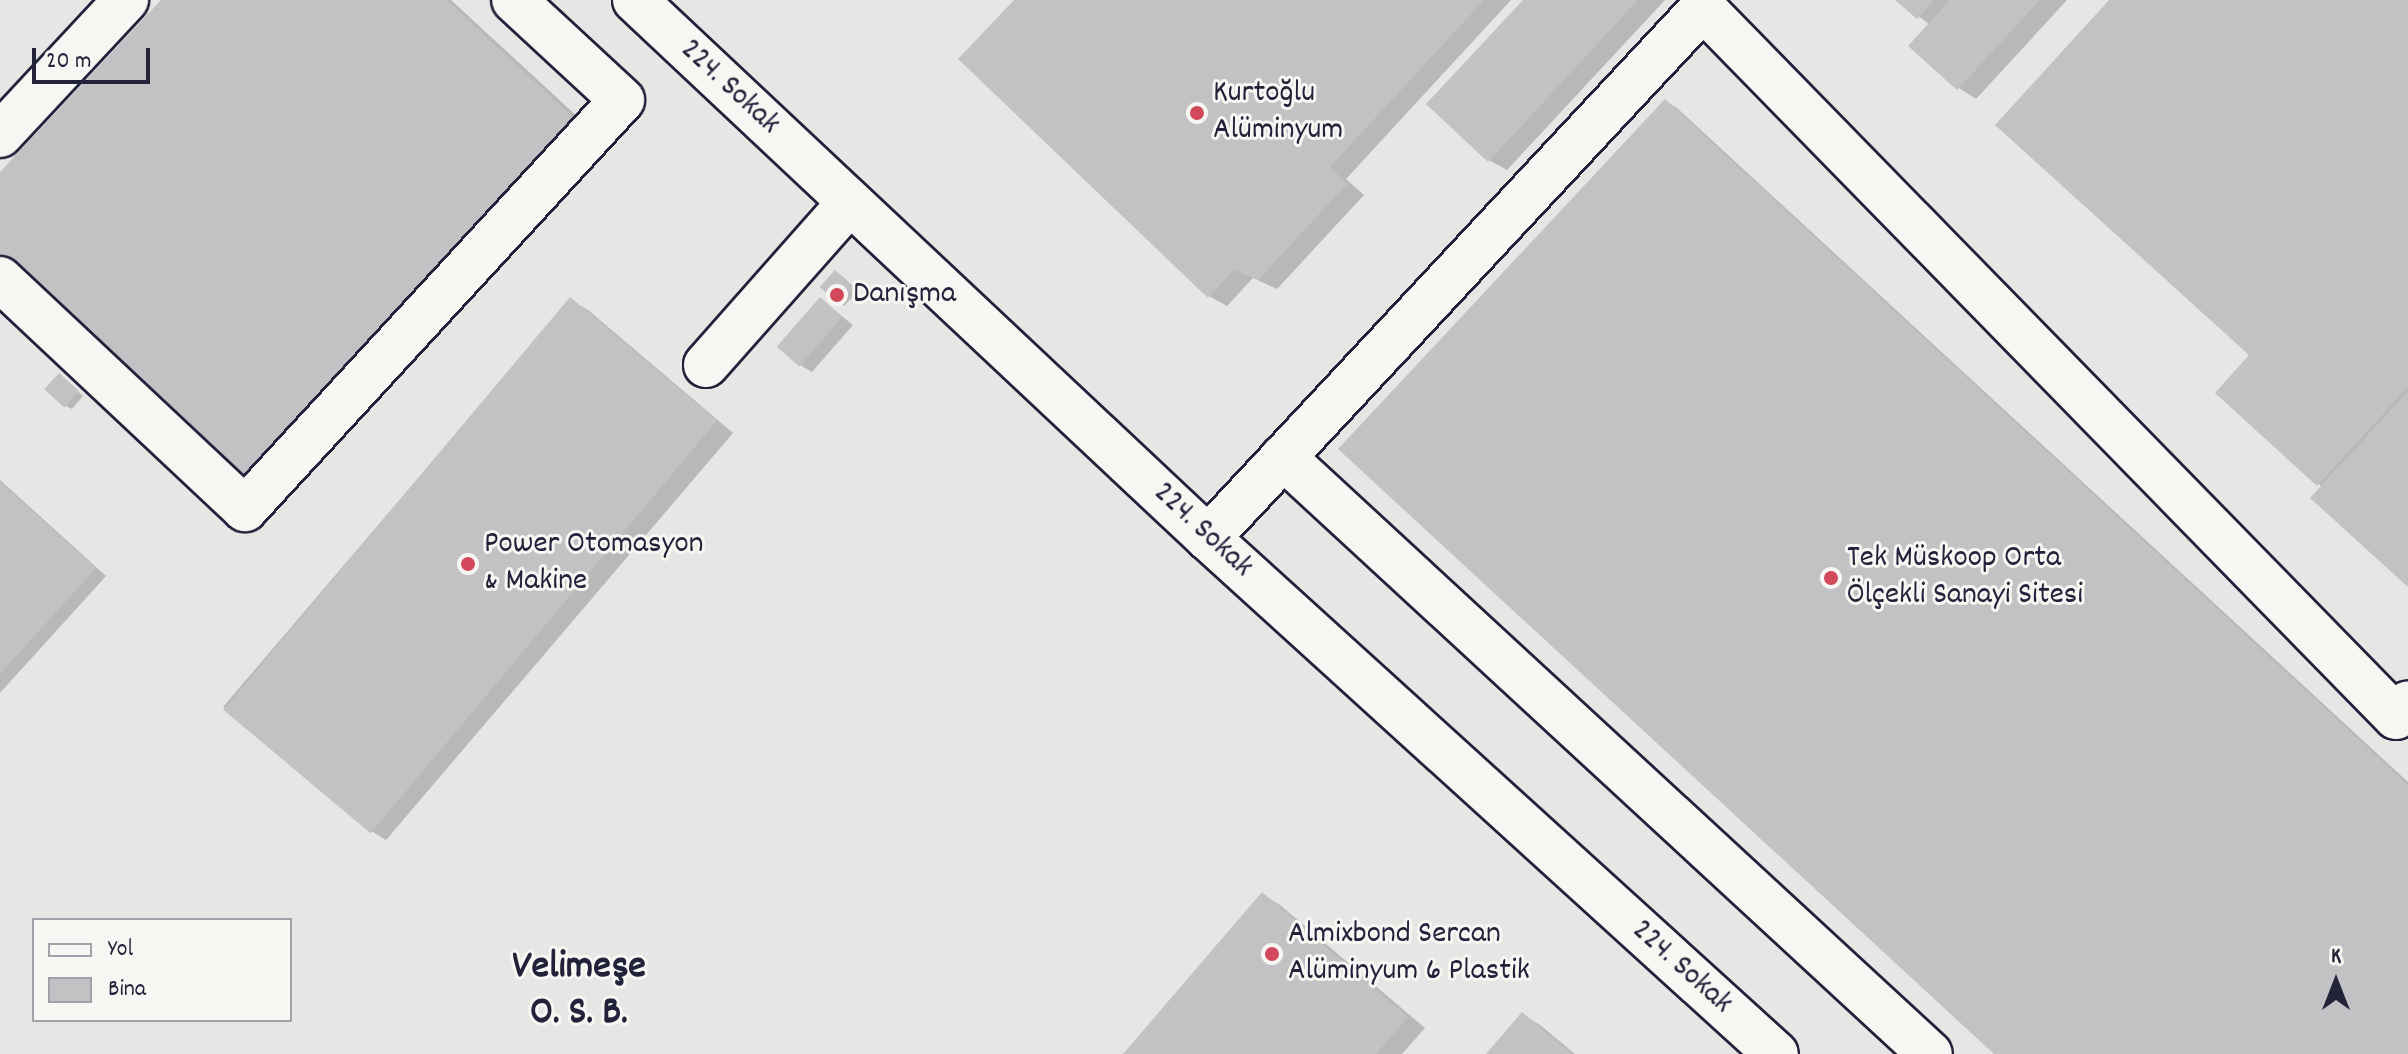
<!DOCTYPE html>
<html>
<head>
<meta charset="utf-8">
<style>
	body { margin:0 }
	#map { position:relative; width:2408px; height:1054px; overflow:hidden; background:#f6f6f2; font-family:Dekko,sans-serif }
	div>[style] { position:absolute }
	.built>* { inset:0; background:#e6e6e4 }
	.shadow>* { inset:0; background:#0003 }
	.building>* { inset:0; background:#c2c2c4; transform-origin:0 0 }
	.roads { filter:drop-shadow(2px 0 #22223b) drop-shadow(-2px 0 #22223b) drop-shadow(0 2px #22223b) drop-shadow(0 -2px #22223b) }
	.minor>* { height:44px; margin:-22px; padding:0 22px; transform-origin:22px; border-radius:22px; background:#f6f6f2 }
	.dots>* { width:22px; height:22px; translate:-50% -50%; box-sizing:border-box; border:4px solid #f6f6f2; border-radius:50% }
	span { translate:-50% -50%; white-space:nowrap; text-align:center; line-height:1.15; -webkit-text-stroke:6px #f6f6f2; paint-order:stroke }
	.street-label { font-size:32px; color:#22223b }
	.poi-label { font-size:32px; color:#22223b }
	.left { translate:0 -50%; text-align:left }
	.district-label { font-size:40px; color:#22223b; font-weight:700 }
	.legend { position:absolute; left:32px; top:918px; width:260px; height:104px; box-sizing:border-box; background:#f6f6f2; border:2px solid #a1a1a9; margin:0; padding:10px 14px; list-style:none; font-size:24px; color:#22223b }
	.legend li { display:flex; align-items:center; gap:16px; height:40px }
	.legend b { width:40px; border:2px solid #a1a1a9 }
	.north { position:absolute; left:2296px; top:942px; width:80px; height:80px; -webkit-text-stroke:6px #f6f6f2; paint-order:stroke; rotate:0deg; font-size:22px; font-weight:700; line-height:32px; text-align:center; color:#22223b }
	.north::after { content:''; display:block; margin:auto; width:28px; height:36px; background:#22223b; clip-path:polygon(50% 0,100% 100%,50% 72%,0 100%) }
	.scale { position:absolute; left:32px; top:48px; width:118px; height:36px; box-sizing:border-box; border:4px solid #22223b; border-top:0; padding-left:10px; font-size:24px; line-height:28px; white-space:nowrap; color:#22223b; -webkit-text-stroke:6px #f6f6f2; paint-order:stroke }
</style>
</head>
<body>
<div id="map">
	<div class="built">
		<i style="clip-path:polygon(evenodd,0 0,2408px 0,2408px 1054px,0 1054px,0 0,34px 920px,290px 920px,290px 1020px,34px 1020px,34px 920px)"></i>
	</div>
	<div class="shadow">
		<i style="clip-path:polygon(163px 0,451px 0,594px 132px,0 252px,0 175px)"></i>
		<i style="clip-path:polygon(1017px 0,1511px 0,1346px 179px,1364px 195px,1277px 289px,1253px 278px,1227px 306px,1209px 296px)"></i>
		<i style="clip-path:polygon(1526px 0,1665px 0,1507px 170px,1489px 160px)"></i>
		<i style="clip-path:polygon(1898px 0,2067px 0,1976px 99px,1959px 88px,1911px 46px,1930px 25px)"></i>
		<i style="clip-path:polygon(2111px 0,2408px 0,2408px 584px,2319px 484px,2252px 355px)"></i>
		<i style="clip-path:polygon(1665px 101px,1677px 108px,2408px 782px,2408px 1054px,1997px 1054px)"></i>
		<i style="clip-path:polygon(841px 275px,858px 291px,844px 306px,839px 302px)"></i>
		<i style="clip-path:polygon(570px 300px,588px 310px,733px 433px,386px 840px,368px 829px,223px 707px)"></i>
		<i style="clip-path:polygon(821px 300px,853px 325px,812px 372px,800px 365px)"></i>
		<i style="clip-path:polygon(64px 379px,83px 396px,72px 409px,66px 406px)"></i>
		<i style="clip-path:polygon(0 480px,106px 576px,0 693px)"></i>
		<i style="clip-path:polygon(1263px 895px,1280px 905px,1425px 1028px,1402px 1054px,1126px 1054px)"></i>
		<i style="clip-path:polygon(1523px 1015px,1540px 1025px,1575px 1054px,1489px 1054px)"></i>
	</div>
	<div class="building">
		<i style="clip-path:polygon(161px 0,447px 0,577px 121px,242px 480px,0 255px,0 172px)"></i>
		<i style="clip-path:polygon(1014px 0,1484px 0,1330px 167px,1347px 184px,1258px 280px,1234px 270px,1208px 298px,958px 59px)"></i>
		<i style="clip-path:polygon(1523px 0,1638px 0,1488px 162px,1426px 104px)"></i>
		<i style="clip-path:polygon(1895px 0,1934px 0,1917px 19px)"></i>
		<i style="clip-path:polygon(1950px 0,2040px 0,1957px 90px,1908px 46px)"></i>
		<i style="clip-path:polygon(2109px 0,2408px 0,2408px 387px,2317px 486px,2215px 393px,2249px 355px,1995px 125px)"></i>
		<i style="clip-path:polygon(1665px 99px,2408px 785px,2408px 1054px,1994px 1054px,1338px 449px)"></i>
		<i style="left:835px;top:270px;width:25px;height:23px;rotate:42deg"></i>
		<i style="left:570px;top:297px;width:192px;height:539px;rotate:40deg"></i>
		<i style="left:820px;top:297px;width:30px;height:66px;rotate:41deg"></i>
		<i style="left:59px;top:373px;width:27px;height:22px;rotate:42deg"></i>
		<i style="clip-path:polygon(2408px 391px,2408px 587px,2310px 498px)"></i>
		<i style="clip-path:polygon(0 482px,96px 568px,0 674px)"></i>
		<i style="clip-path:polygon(1262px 892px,1408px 1017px,1376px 1054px,1123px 1054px)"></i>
		<i style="clip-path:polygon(1522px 1012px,1572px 1054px,1486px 1054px)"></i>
	</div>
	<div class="roads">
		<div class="minor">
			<i style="left:635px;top:0;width:786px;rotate:43.2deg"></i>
			<i style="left:1208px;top:538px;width:767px;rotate:42.25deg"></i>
			<i style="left:0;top:135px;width:185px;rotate:-47deg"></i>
			<i style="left:0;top:279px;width:336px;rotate:43.2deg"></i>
			<i style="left:245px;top:509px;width:556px;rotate:-47.33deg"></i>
			<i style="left:622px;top:100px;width:147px;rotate:-137.2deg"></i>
			<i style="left:706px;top:365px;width:217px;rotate:-48.5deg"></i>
			<i style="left:1283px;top:457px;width:880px;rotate:42.7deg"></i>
			<i style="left:1208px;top:538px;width:725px;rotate:-46.96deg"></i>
			<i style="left:1703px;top:8px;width:991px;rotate:45.65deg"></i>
			<i style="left:2396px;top:717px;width:18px;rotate:-49deg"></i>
		</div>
	</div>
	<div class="dots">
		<i style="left:1197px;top:113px;background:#d1495b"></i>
		<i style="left:837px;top:295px;background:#d1495b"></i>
		<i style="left:468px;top:564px;background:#d1495b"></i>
		<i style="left:1831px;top:578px;background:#d1495b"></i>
		<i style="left:1272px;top:954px;background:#d1495b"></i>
	</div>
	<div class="street-label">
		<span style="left:729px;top:88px;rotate:43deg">224. Sokak</span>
		<span style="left:1202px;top:531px;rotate:43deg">224. Sokak</span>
		<span style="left:1681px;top:968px;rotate:42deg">224. Sokak</span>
	</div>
	<div class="poi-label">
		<span class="left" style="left:1213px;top:113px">Kurtoğlu<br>Alüminyum</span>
		<span class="left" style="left:853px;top:295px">Danışma</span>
		<span class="left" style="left:484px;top:564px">Power Otomasyon<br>&amp; Makine</span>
		<span class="left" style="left:1847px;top:578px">Tek Müskoop Orta<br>Ölçekli Sanayi Sitesi</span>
		<span class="left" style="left:1288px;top:954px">Almixbond Sercan<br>Alüminyum 6 Plastik</span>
	</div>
	<div class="district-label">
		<span style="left:579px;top:992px">Velimeşe<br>O. S. B.</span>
	</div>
	<ul class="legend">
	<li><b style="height:10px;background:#f6f6f2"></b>Yol</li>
	<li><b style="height:22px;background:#c2c2c4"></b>Bina</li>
	</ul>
	<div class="north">K</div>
	<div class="scale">20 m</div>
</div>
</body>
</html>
